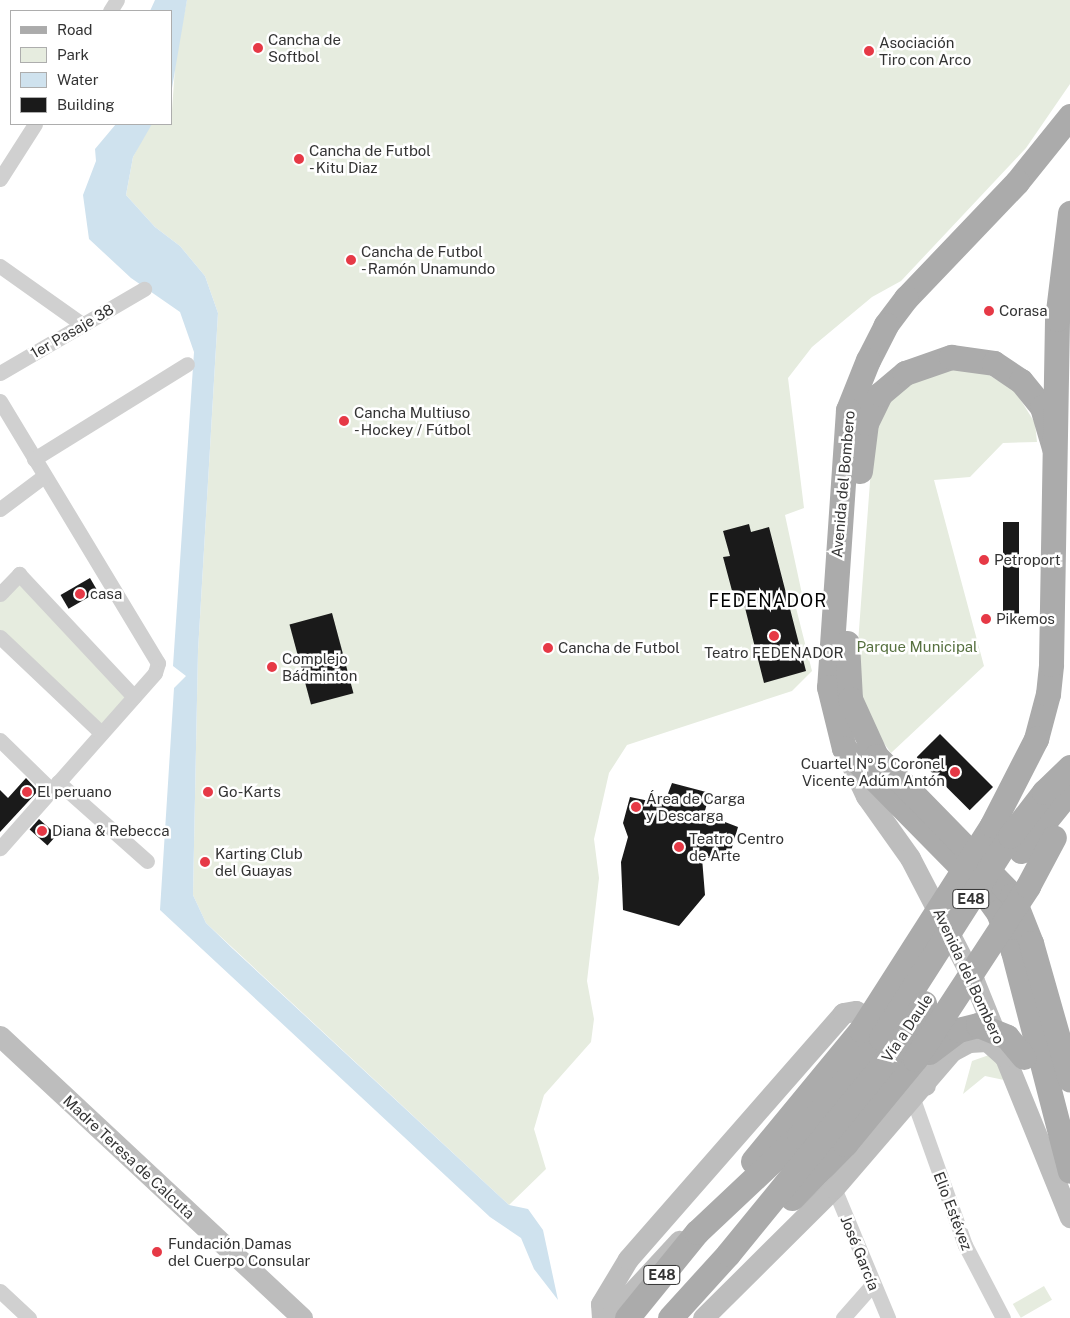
<!DOCTYPE html>
<html>
<head>
<meta charset="utf-8">
<style>
	body { margin:0 }
	#map { position:relative; width:1070px; height:1318px; overflow:hidden; background:#fff; font-family:"Public Sans",sans-serif }
	div>[style] { position:absolute }
	.green>* { inset:0; background:#e6ecdf; transform-origin:0 0 }
	.water>* { inset:0; background:#cfe2ee }
	.building>* { inset:0; background:#1a1a1a; transform-origin:0 0 }
	.street>* { height:15px; margin:-7.5px; padding:0 7.5px; transform-origin:7.5px; border-radius:7.5px; background:#d0d0d0 }
	.secondary>* { height:21px; margin:-10.5px; padding:0 10.5px; transform-origin:10.5px; border-radius:10.5px; background:#bdbdbd }
	.primary>* { height:25px; margin:-12.5px; padding:0 12.5px; transform-origin:12.5px; border-radius:12.5px; background:#ababab }
	.primary-bridge>* { height:25px; margin:-12.5px; padding:0 12.5px; transform-origin:12.5px; border-radius:12.5px; background:#ababab }
	.dots>* { width:14px; height:14px; translate:-50% -50%; box-sizing:border-box; border:2px solid #fff; border-radius:50% }
	span { translate:-50% -50%; white-space:nowrap; text-align:center; line-height:1.15; -webkit-text-stroke:5px #fff; paint-order:stroke }
	.shield-label span { padding:1px 4px; background:#fff; border:1px solid; border-radius:4px; -webkit-text-stroke-width:0 }
	.shield-label { font-size:14px; color:#333; font-weight:700 }
	.poi-label { font-size:15px; color:#333 }
	.left { translate:0 -50%; text-align:left }
	.right { translate:-100% -50%; text-align:right }
	.street-label { font-size:15px; color:#333 }
	.park-label { font-size:15px; color:#56703f }
	.quarter-label { font-size:18px; color:#000; letter-spacing:1px }
	.legend { position:absolute; left:10px; top:10px; width:162px; height:115px; box-sizing:border-box; background:#fff; border:1px solid #adadad; margin:0; padding:6px 9px; list-style:none; font-size:15px; color:#333 }
	.legend li { display:flex; align-items:center; gap:10px; height:25px }
	.legend b { width:25px; border:1px solid #adadad }
</style>
</head>
<body>
<div id="map">
	<div class="green">
		<i style="clip-path:polygon(187px 0,1070px 0,1070px 84px,1026px 148px,901px 281px,872px 297px,812px 347px,788px 378px,804px 508px,785px 515px,802px 594px,793px 596px,812px 671px,792px 691px,627px 745px,609px 773px,594px 839px,599px 878px,587px 981px,594px 1019px,591px 1042px,544px 1095px,534px 1129px,546px 1169px,509px 1205px,206px 923px,193px 895px,198px 651px,218px 313px,205px 276px,180px 246px,155px 227px,126px 195px,133px 157px,145px 133px,152px 124px,171px 124px,176px 54px)"></i>
		<i style="clip-path:polygon(950px 368px,984px 372px,1015px 391px,1035px 423px,1037px 442px,1003px 443px,970px 477px,934px 480px,984px 666px,891px 753px,863px 714px,856px 670px,874px 428px,887px 403px,916px 381px)"></i>
		<i style="clip-path:polygon(19px 574px,134px 697px,101px 733px,0 637px,0 594px)"></i>
		<i style="clip-path:polygon(989px 1055px,1003px 1057px,1004px 1080px,985px 1076px,963px 1094px,972px 1061px)"></i>
		<i style="left:1044px;top:1286px;width:16px;height:36px;rotate:60deg"></i>
	</div>
	<div class="water">
		<i style="clip-path:polygon(155px 0,187px 0,171px 94px,171px 11px,150px 11px)"></i>
		<i style="clip-path:polygon(116px 124px,152px 124px,133px 157px,126px 195px,155px 227px,180px 246px,205px 276px,218px 313px,198px 651px,193px 895px,206px 923px,233px 949px,509px 1205px,528px 1209px,543px 1230px,558px 1300px,534px 1269px,521px 1238px,490px 1217px,160px 910px,174px 688px,186px 676px,173px 666px,194px 352px,180px 312px,131px 278px,89px 239px,83px 195px,96px 161px,95px 149px)"></i>
	</div>
	<div class="building">
		<i style="left:1003px;top:522px;width:16px;height:98px"></i>
		<i style="clip-path:polygon(749px 524px,751px 532px,769px 527px,806px 671px,764px 683px,743px 600px,735px 602px,723px 557px,730px 556px,723px 531px)"></i>
		<i style="left:90px;top:578px;width:16px;height:34px;rotate:60deg"></i>
		<i style="left:332px;top:613px;width:83px;height:44px;rotate:75deg"></i>
		<i style="left:940px;top:734px;width:75px;height:33px;rotate:45deg"></i>
		<i style="clip-path:polygon(26px 778px,38px 791px,0 832px,0 790px,8px 798px)"></i>
		<i style="clip-path:polygon(672px 783px,710px 793px,704px 814px,738px 827px,729px 858px,702px 858px,705px 895px,679px 926px,623px 910px,621px 862px,628px 837px,623px 823px,630px 797px,664px 804px)"></i>
		<i style="left:39px;top:819px;width:24px;height:14px;rotate:42deg"></i>
	</div>
	<div class="street">
		<i style="left:110px;top:11px;width:13px;rotate:-58deg"></i>
		<i style="left:0;top:179px;width:65px;rotate:-57.5deg"></i>
		<i style="left:0;top:266px;width:100px;rotate:35.3deg"></i>
		<i style="left:0;top:373px;width:167px;rotate:-30.3deg"></i>
		<i style="left:0;top:401px;width:306px;rotate:58.9deg"></i>
		<i style="left:158px;top:663px;width:10px;rotate:107deg"></i>
		<i style="left:155px;top:673px;width:234px;rotate:131.5deg"></i>
		<i style="left:34px;top:459px;width:180px;rotate:-31.8deg"></i>
		<i style="left:0;top:509px;width:55px;rotate:-36.9deg"></i>
		<i style="left:0;top:594px;width:28px;rotate:-46deg"></i>
		<i style="left:19px;top:574px;width:168px;rotate:46.9deg"></i>
		<i style="left:0;top:637px;width:139px;rotate:43.5deg"></i>
		<i style="left:0;top:740px;width:71px;rotate:44.4deg"></i>
		<i style="left:58px;top:782px;width:119px;rotate:41.6deg"></i>
		<i style="left:913px;top:1099px;width:155px;rotate:70.4deg"></i>
		<i style="left:965px;top:1245px;width:82px;rotate:62.5deg"></i>
		<i style="left:834px;top:1188px;width:141px;rotate:67.4deg"></i>
		<i style="left:0;top:1291px;width:40px;rotate:43deg"></i>
		<i style="left:843px;top:1318px;width:44px;rotate:-48.7deg"></i>
	</div>
	<div class="secondary">
		<i style="left:845px;top:751px;width:50px;rotate:65deg"></i>
		<i style="left:866px;top:796px;width:76px;rotate:54.6deg"></i>
		<i style="left:910px;top:858px;width:139px;rotate:62.5deg"></i>
		<i style="left:974px;top:981px;width:255px;rotate:67.9deg"></i>
		<i style="left:0;top:1036px;width:413px;rotate:43deg"></i>
		<i style="left:907px;top:1044px;width:24px;rotate:42deg"></i>
		<i style="left:925px;top:1060px;width:25px;rotate:90deg"></i>
		<i style="left:602px;top:1318px;width:14px;rotate:-94deg"></i>
		<i style="left:601px;top:1304px;width:52px;rotate:-59deg"></i>
		<i style="left:628px;top:1259px;width:327px;rotate:-48.8deg"></i>
		<i style="left:843px;top:1013px;width:13px;rotate:-9deg"></i>
		<i style="left:856px;top:1011px;width:30px;rotate:34deg"></i>
		<i style="left:608px;top:1318px;width:105px;rotate:-47.3deg"></i>
		<i style="left:703px;top:1318px;width:185px;rotate:-44.8deg"></i>
		<i style="left:834px;top:1188px;width:181px;rotate:-49.3deg"></i>
		<i style="left:952px;top:1051px;width:19px;rotate:-28deg"></i>
		<i style="left:969px;top:1042px;width:18px;rotate:-3deg"></i>
		<i style="left:987px;top:1041px;width:24px;rotate:42deg"></i>
	</div>
	<div class="primary">
		<i style="left:1070px;top:116px;width:85px;rotate:128.8deg"></i>
		<i style="left:1017px;top:182px;width:161px;rotate:133.7deg"></i>
		<i style="left:906px;top:298px;width:34px;rotate:127deg"></i>
		<i style="left:886px;top:325px;width:39px;rotate:117deg"></i>
		<i style="left:868px;top:360px;width:54px;rotate:111.8deg"></i>
		<i style="left:848px;top:410px;width:278px;rotate:93.9deg"></i>
		<i style="left:829px;top:687px;width:63px;rotate:76.2deg"></i>
		<i style="left:844px;top:748px;width:188px;rotate:45.4deg"></i>
		<i style="left:976px;top:882px;width:37px;rotate:54deg"></i>
		<i style="left:998px;top:912px;width:42px;rotate:69deg"></i>
		<i style="left:1013px;top:951px;width:227px;rotate:75.5deg"></i>
		<i style="left:860px;top:471px;width:48px;rotate:-82.9deg"></i>
		<i style="left:866px;top:423px;width:32px;rotate:-64deg"></i>
		<i style="left:880px;top:394px;width:33px;rotate:-40deg"></i>
		<i style="left:905px;top:373px;width:49px;rotate:-19.2deg"></i>
		<i style="left:951px;top:357px;width:43px;rotate:7.9deg"></i>
		<i style="left:994px;top:363px;width:32px;rotate:34deg"></i>
		<i style="left:1021px;top:381px;width:33px;rotate:51deg"></i>
		<i style="left:1042px;top:407px;width:43px;rotate:73.7deg"></i>
		<i style="left:847px;top:643px;width:56px;rotate:86.9deg"></i>
		<i style="left:850px;top:699px;width:63px;rotate:65.5deg"></i>
		<i style="left:876px;top:756px;width:194px;rotate:45.6deg"></i>
		<i style="left:1012px;top:895px;width:52px;rotate:68.4deg"></i>
		<i style="left:1031px;top:943px;width:142px;rotate:74.1deg"></i>
		<i style="left:1036px;top:739px;width:47px;rotate:-75.1deg"></i>
		<i style="left:1048px;top:694px;width:30px;rotate:-84deg"></i>
		<i style="left:1051px;top:664px;width:345px;rotate:-89deg"></i>
		<i style="left:1057px;top:319px;width:107px;rotate:-83deg"></i>
		<i style="left:753px;top:1161px;width:170px;rotate:-50.5deg"></i>
		<i style="left:792px;top:1198px;width:76px;rotate:-45.5deg"></i>
		<i style="left:845px;top:1144px;width:110px;rotate:-50.5deg"></i>
		<i style="left:627px;top:1318px;width:111px;rotate:-50.9deg"></i>
		<i style="left:697px;top:1232px;width:140px;rotate:-43.3deg"></i>
		<i style="left:799px;top:1136px;width:128px;rotate:-50.1deg"></i>
		<i style="left:670px;top:1318px;width:86px;rotate:-47.8deg"></i>
		<i style="left:728px;top:1254px;width:266px;rotate:-50.8deg"></i>
	</div>
	<div class="primary-bridge">
		<i style="left:1021px;top:851px;width:78px;rotate:-51.2deg"></i>
		<i style="left:861px;top:1030px;width:243px;rotate:-57.4deg"></i>
		<i style="left:992px;top:825px;width:97px;rotate:-62.9deg"></i>
		<i style="left:881px;top:1038px;width:240px;rotate:-57.4deg"></i>
		<i style="left:1010px;top:836px;width:56px;rotate:-52.3deg"></i>
		<i style="left:1044px;top:792px;width:36px;rotate:-44deg"></i>
		<i style="left:896px;top:1048px;width:53px;rotate:-58.1deg"></i>
		<i style="left:929px;top:1052px;width:36px;rotate:-37deg"></i>
		<i style="left:958px;top:1030px;width:21px;rotate:-14deg"></i>
		<i style="left:978px;top:1025px;width:31px;rotate:22deg"></i>
		<i style="left:1007px;top:1037px;width:26px;rotate:50deg"></i>
		<i style="left:915px;top:1059px;width:207px;rotate:-56.8deg"></i>
		<i style="left:1028px;top:886px;width:55px;rotate:-62deg"></i>
	</div>
	<div class="dots">
		<i style="left:258px;top:48px;background:#e63946"></i>
		<i style="left:869px;top:51px;background:#e63946"></i>
		<i style="left:299px;top:159px;background:#e63946"></i>
		<i style="left:351px;top:260px;background:#e63946"></i>
		<i style="left:989px;top:311px;background:#e63946"></i>
		<i style="left:344px;top:421px;background:#e63946"></i>
		<i style="left:984px;top:560px;background:#e63946"></i>
		<i style="left:80px;top:594px;background:#e63946"></i>
		<i style="left:986px;top:619px;background:#e63946"></i>
		<i style="left:774px;top:636px;background:#e63946"></i>
		<i style="left:548px;top:648px;background:#e63946"></i>
		<i style="left:272px;top:667px;background:#e63946"></i>
		<i style="left:955px;top:772px;background:#e63946"></i>
		<i style="left:27px;top:792px;background:#e63946"></i>
		<i style="left:208px;top:792px;background:#e63946"></i>
		<i style="left:636px;top:807px;background:#e63946"></i>
		<i style="left:42px;top:831px;background:#e63946"></i>
		<i style="left:679px;top:847px;background:#e63946"></i>
		<i style="left:205px;top:862px;background:#e63946"></i>
		<i style="left:157px;top:1252px;background:#e63946"></i>
	</div>
	<div class="shield-label">
		<span style="left:971px;top:899px">E48</span>
		<span style="left:662px;top:1275px">E48</span>
	</div>
	<div class="poi-label">
		<span class="left" style="left:268px;top:48px">Cancha de<br>Softbol</span>
		<span class="left" style="left:879px;top:51px">Asociación<br>Tiro con Arco</span>
		<span class="left" style="left:309px;top:159px">Cancha de Futbol<br>- Kitu Diaz</span>
		<span class="left" style="left:361px;top:260px">Cancha de Futbol<br>- Ramón Unamundo</span>
		<span class="left" style="left:999px;top:311px">Corasa</span>
		<span class="left" style="left:354px;top:421px">Cancha Multiuso<br>- Hockey / Fútbol</span>
		<span class="left" style="left:994px;top:560px">Petroport</span>
		<span class="left" style="left:90px;top:594px">casa</span>
		<span class="left" style="left:996px;top:619px">Pikemos</span>
		<span class="left" style="left:558px;top:648px">Cancha de Futbol</span>
		<span style="left:774px;top:653px">Teatro FEDENADOR</span>
		<span class="left" style="left:282px;top:667px">Complejo<br>Bádminton</span>
		<span class="right" style="left:945px;top:772px">Cuartel Nº 5 Coronel<br>Vicente Adúm Antón</span>
		<span class="left" style="left:37px;top:792px">El peruano</span>
		<span class="left" style="left:218px;top:792px">Go-Karts</span>
		<span class="left" style="left:646px;top:807px">Área de Carga<br>y Descarga</span>
		<span class="left" style="left:52px;top:831px">Diana &amp; Rebecca</span>
		<span class="left" style="left:689px;top:847px">Teatro Centro<br>de Arte</span>
		<span class="left" style="left:215px;top:862px">Karting Club<br>del Guayas</span>
		<span class="left" style="left:168px;top:1252px">Fundación Damas<br>del Cuerpo Consular</span>
	</div>
	<div class="street-label">
		<span style="left:72px;top:331px;rotate:-30deg">1er Pasaje 38</span>
		<span style="left:843px;top:484px;rotate:-85deg">Avenida del Bombero</span>
		<span style="left:969px;top:976px;rotate:65deg">Avenida del Bombero</span>
		<span style="left:907px;top:1028px;rotate:-56deg">Vía a Daule</span>
		<span style="left:129px;top:1157px;rotate:43deg">Madre Teresa de Calcuta</span>
		<span style="left:953px;top:1211px;rotate:69deg">Elio Estévez</span>
		<span style="left:860px;top:1253px;rotate:68deg">José García</span>
	</div>
	<div class="park-label">
		<span style="left:917px;top:647px">Parque Municipal</span>
	</div>
	<div class="quarter-label">
		<span style="left:768px;top:601px">FEDENADOR</span>
	</div>
	<ul class="legend">
	<li><b style="height:6px;background:#ababab"></b>Road</li>
	<li><b style="height:14px;background:#e6ecdf"></b>Park</li>
	<li><b style="height:14px;background:#cfe2ee"></b>Water</li>
	<li><b style="height:14px;background:#1a1a1a"></b>Building</li>
	</ul>
</div>
</body>
</html>
